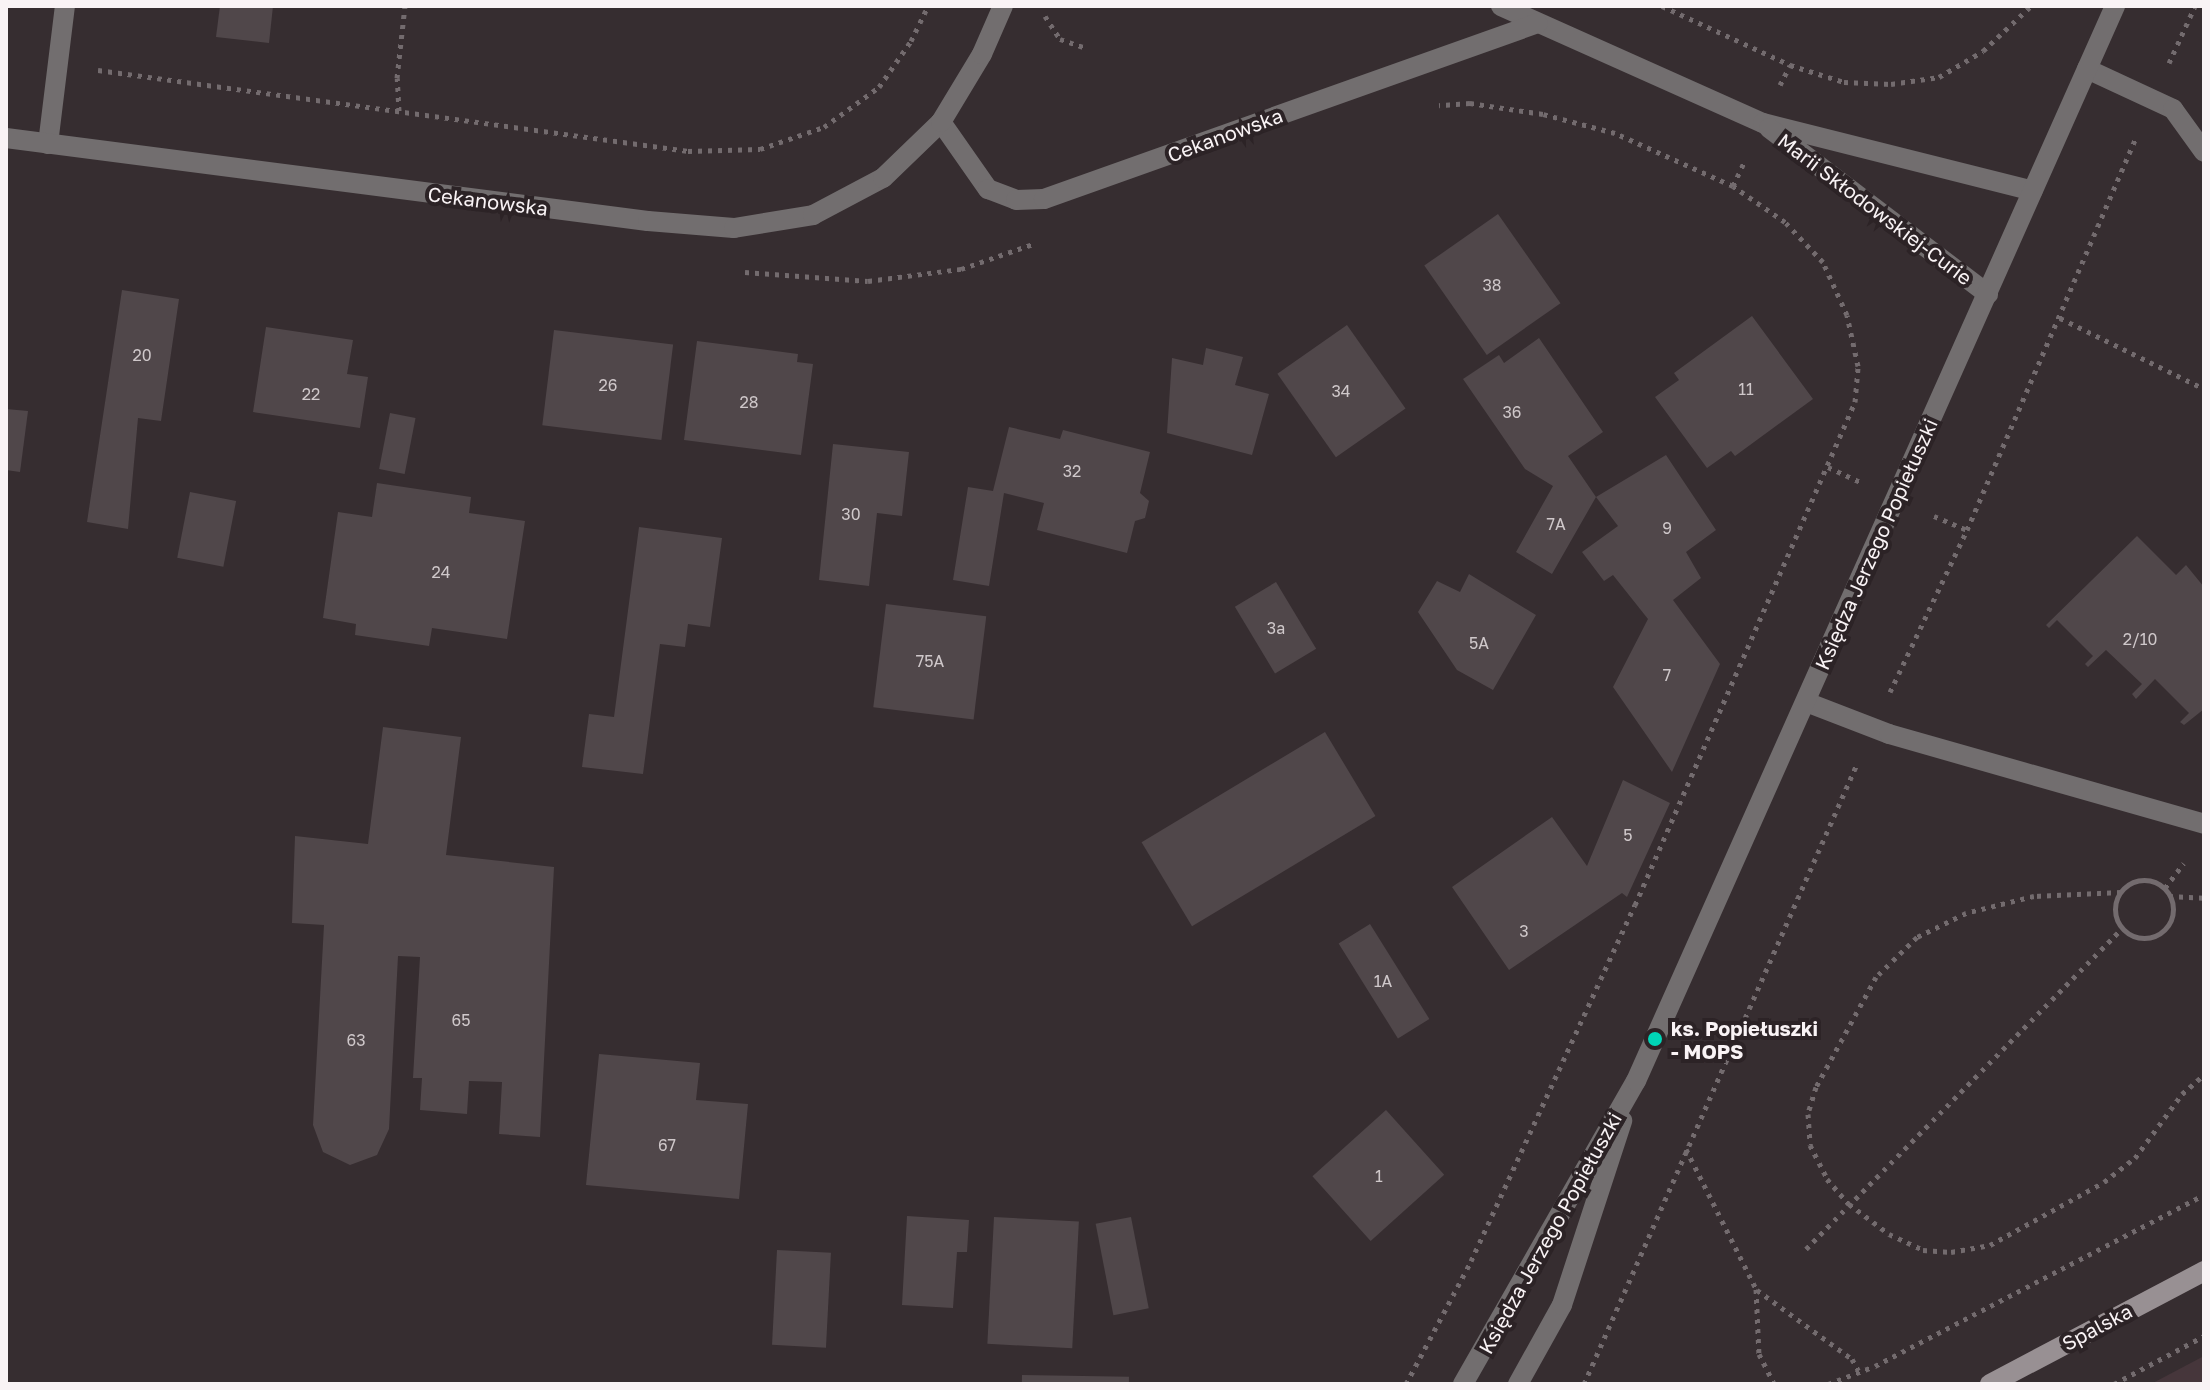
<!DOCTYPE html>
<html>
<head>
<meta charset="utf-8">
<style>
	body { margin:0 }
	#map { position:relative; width:2210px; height:1390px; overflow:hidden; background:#362d30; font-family:"Golos Text",sans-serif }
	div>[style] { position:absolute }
	.built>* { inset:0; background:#46363b }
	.building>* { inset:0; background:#50474a; transform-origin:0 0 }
	.path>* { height:5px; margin-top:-2.5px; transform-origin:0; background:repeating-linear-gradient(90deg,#736b6e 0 4px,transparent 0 10px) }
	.path>.ring { margin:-2.5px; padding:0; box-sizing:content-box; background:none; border:5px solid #736b6e; border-radius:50% }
	.lane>* { height:20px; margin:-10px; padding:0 10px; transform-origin:10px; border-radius:10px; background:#726e6f }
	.street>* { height:20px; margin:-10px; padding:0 10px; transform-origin:10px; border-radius:10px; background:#726e6f }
	.secondary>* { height:20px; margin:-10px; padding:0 10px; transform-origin:10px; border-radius:10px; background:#989093 }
	.dots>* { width:22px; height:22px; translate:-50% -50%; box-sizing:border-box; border:4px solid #2c2326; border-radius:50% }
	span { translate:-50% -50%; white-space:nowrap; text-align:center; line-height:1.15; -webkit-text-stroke:8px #2c2326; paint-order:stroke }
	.number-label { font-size:16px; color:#cfc8ca }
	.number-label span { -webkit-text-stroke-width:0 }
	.street-label { font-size:20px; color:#f9f3f5 }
	.poi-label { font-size:20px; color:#f9f3f5; font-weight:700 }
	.left { translate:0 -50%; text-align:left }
	.frame { position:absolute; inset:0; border:8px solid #f9f3f5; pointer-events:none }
</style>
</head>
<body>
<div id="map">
	<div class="built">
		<i style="clip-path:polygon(2204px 1356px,2204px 1384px,2151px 1384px)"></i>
	</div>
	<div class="building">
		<i style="clip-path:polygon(220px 6px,273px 6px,269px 43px,216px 37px)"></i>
		<i style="left:1498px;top:214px;width:109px;height:90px;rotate:55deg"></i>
		<i style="clip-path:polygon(122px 290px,179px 299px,161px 421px,138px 418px,128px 529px,87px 522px)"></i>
		<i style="clip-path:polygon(1752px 316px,1813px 399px,1735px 456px,1731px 451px,1707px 468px,1655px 397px,1679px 380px,1674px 373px)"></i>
		<i style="left:1347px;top:325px;width:102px;height:85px;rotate:55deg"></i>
		<i style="clip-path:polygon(266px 327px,353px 340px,347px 374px,368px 377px,360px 428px,253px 412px)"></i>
		<i style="left:554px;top:330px;width:120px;height:96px;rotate:7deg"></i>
		<i style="clip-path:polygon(1539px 338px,1603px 432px,1568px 456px,1596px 497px,1552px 574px,1516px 552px,1553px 486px,1525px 469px,1463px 379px,1499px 355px,1504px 363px)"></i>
		<i style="clip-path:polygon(697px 341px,798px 354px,797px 362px,813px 364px,801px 455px,684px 440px)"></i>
		<i style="clip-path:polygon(1206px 348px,1243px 357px,1235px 385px,1269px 394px,1252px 455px,1167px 433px,1172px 358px,1203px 365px)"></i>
		<i style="clip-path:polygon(6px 409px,28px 411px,20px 472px,6px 470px)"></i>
		<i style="left:390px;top:413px;width:26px;height:57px;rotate:11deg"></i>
		<i style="clip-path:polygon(1009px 427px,1060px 439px,1063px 430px,1150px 452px,1140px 493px,1149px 501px,1145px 518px,1135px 521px,1127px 553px,1037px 530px,1044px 503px,1004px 493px,989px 586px,953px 580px,968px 487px,993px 491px)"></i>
		<i style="clip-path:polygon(833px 444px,909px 452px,902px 516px,877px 513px,869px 586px,819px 580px)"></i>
		<i style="clip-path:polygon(1666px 455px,1716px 530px,1686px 552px,1701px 578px,1673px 600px,1720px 664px,1672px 772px,1613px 687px,1648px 619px,1613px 575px,1604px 581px,1582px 552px,1618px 526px,1596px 497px)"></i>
		<i style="clip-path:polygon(377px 483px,471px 497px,469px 513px,525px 521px,507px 639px,432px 628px,429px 646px,355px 635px,356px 624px,323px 618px,338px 512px,372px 517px)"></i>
		<i style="left:190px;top:492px;width:47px;height:67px;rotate:11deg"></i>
		<i style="clip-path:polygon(639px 527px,722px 538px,710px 627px,688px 624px,685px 647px,660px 644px,643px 774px,582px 767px,589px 714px,614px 717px)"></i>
		<i style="clip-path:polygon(2137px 536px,2176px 575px,2186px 565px,2204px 587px,2204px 709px,2184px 725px,2180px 722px,2189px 713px,2155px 679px,2136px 699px,2132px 694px,2142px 684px,2106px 650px,2088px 667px,2085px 664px,2093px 656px,2057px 620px,2049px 628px,2046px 625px)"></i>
		<i style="clip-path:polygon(1469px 574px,1536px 615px,1493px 690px,1457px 670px,1418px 612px,1437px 581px,1460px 592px)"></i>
		<i style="left:1276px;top:582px;width:78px;height:48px;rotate:59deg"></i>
		<i style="left:886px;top:604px;width:101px;height:104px;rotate:7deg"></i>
		<i style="clip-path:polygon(383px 727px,461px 737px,446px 855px,554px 867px,540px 1137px,499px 1134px,502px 1082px,469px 1081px,467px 1114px,420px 1110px,422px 1078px,413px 1078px,420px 957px,398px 956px,389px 1129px,377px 1155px,350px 1165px,323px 1152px,313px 1125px,324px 925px,292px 923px,295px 836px,368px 844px)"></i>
		<i style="left:1325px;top:732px;width:98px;height:214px;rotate:59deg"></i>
		<i style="clip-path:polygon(1623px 780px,1670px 803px,1627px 897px,1622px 893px,1509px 970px,1452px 887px,1552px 817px,1587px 866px)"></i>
		<i style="left:1370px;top:924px;width:112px;height:37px;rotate:58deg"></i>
		<i style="clip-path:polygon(599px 1054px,700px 1063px,696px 1100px,748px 1104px,739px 1199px,586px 1185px)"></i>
		<i style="left:1386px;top:1110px;width:87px;height:99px;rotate:48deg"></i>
		<i style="clip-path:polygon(907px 1216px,969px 1220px,967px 1252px,957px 1252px,953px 1308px,902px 1305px)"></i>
		<i style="left:994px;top:1217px;width:85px;height:127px;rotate:3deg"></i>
		<i style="left:1131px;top:1217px;width:93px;height:36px;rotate:79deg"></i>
		<i style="left:777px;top:1250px;width:54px;height:95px;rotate:3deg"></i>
		<i style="left:1022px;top:1375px;width:107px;height:9px;rotate:1deg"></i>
	</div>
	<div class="path">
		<i style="left:1662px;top:6px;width:141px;rotate:24.7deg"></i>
		<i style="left:1790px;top:65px;width:57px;rotate:17.5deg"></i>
		<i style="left:1844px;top:82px;width:47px;rotate:2.4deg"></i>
		<i style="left:1891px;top:84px;width:49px;rotate:-8.3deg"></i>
		<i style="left:1939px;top:77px;width:51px;rotate:-30.6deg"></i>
		<i style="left:1983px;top:51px;width:66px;rotate:-43.2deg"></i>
		<i style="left:1045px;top:16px;width:27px;rotate:57deg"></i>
		<i style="left:1060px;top:39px;width:28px;rotate:19deg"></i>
		<i style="left:2169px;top:63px;width:63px;rotate:-65.5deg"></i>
		<i style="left:98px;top:70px;width:596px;rotate:7.82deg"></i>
		<i style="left:688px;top:151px;width:72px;rotate:-1.6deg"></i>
		<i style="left:760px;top:149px;width:68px;rotate:-19deg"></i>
		<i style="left:824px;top:127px;width:68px;rotate:-36deg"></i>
		<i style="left:879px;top:87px;width:56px;rotate:-55.2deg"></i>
		<i style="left:911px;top:41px;width:39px;rotate:-64deg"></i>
		<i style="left:1780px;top:85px;width:22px;rotate:-63deg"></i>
		<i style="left:399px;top:111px;width:33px;rotate:-93deg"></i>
		<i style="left:397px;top:78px;width:72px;rotate:-83.7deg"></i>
		<i style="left:1733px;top:186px;width:29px;rotate:-65deg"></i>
		<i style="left:745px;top:272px;width:123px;rotate:4.2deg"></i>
		<i style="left:868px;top:281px;width:94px;rotate:-7.4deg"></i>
		<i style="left:961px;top:269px;width:76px;rotate:-19.1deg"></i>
		<i style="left:2060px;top:318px;width:161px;rotate:26.2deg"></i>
		<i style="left:1828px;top:467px;width:35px;rotate:25deg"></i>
		<i style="left:1934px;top:516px;width:36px;rotate:23deg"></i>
		<i style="left:1890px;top:692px;width:179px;rotate:-64.6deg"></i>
		<i style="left:1967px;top:530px;width:427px;rotate:-66.7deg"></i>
		<i class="ring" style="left:2115px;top:880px;width:53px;height:53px"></i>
		<i style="left:2165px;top:888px;width:31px;rotate:-53deg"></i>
		<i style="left:2121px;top:892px;width:87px;rotate:177.4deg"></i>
		<i style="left:2034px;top:896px;width:70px;rotate:166deg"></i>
		<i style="left:1966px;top:913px;width:55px;rotate:153.9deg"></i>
		<i style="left:1917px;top:937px;width:57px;rotate:135.7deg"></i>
		<i style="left:1876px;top:977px;width:125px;rotate:118.6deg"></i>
		<i style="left:1816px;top:1087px;width:28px;rotate:107deg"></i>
		<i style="left:1808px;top:1114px;width:31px;rotate:86deg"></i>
		<i style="left:1810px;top:1145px;width:38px;rotate:63deg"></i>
		<i style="left:1827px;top:1179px;width:33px;rotate:49deg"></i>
		<i style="left:1849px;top:1204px;width:50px;rotate:36.9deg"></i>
		<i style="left:1889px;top:1234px;width:38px;rotate:25deg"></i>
		<i style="left:1923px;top:1250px;width:28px;rotate:4deg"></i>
		<i style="left:1951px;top:1252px;width:40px;rotate:-10deg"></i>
		<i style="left:1990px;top:1245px;width:130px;rotate:-28.9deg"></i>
		<i style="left:2104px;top:1182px;width:39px;rotate:-38deg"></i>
		<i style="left:2135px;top:1158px;width:79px;rotate:-53.7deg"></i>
		<i style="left:2182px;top:1094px;width:29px;rotate:-41deg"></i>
		<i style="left:2169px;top:896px;width:35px;rotate:3deg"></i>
		<i style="left:1686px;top:1149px;width:157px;rotate:63.4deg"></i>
		<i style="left:1756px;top:1289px;width:65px;rotate:87.4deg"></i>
		<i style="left:1759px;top:1354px;width:34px;rotate:63deg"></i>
		<i style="left:1806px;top:1249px;width:450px;rotate:-45.4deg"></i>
		<i style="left:1757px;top:1290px;width:117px;rotate:36deg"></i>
		<i style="left:1852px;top:1359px;width:13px;rotate:61deg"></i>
		<i style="left:1406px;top:1384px;width:139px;rotate:-62.1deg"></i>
		<i style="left:1471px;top:1261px;width:392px;rotate:-65.3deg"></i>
		<i style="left:1635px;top:905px;width:549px;rotate:-66.38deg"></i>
		<i style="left:1855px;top:402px;width:36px;rotate:-85deg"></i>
		<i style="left:1858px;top:366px;width:52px;rotate:-102.2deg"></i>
		<i style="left:1847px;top:315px;width:58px;rotate:-114.4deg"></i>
		<i style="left:1823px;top:262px;width:55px;rotate:-133.5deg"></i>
		<i style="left:1785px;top:222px;width:63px;rotate:-145.3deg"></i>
		<i style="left:1733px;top:186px;width:129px;rotate:-155.8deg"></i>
		<i style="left:1615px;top:133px;width:74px;rotate:-165.2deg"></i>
		<i style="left:1543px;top:114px;width:74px;rotate:-171.4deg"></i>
		<i style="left:1470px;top:103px;width:31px;rotate:176deg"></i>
		<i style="left:1584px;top:1384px;width:675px;rotate:-66.24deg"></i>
		<i style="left:1828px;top:1384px;width:50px;rotate:-21deg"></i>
		<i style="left:1875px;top:1366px;width:371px;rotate:-27.5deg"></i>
		<i style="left:2114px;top:1384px;width:102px;rotate:-28.1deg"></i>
	</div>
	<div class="lane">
		<i style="left:2087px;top:69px;width:95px;rotate:24.9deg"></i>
		<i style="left:2173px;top:109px;width:53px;rotate:54.2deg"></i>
		<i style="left:48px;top:144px;width:139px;rotate:-83deg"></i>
		<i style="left:1806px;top:702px;width:89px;rotate:21.1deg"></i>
		<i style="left:1889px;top:734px;width:328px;rotate:15.9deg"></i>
	</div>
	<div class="street">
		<i style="left:1501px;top:6px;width:287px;rotate:24.1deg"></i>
		<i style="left:1763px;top:123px;width:278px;rotate:14.1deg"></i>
		<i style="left:941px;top:122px;width:82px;rotate:55deg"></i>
		<i style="left:988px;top:189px;width:30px;rotate:21deg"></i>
		<i style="left:1016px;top:200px;width:28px;rotate:-2deg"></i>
		<i style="left:1044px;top:199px;width:524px;rotate:-19.61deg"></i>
		<i style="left:1769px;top:128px;width:275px;rotate:37.2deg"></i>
		<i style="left:6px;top:138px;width:647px;rotate:7.37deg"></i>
		<i style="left:648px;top:221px;width:86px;rotate:4.7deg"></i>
		<i style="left:734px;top:228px;width:80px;rotate:-9.3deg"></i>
		<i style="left:813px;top:215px;width:79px;rotate:-27.9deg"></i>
		<i style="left:883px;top:178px;width:81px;rotate:-44deg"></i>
		<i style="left:941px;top:122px;width:79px;rotate:-58.9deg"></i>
		<i style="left:982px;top:54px;width:52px;rotate:-66.4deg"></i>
		<i style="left:1463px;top:1384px;width:349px;rotate:-60.3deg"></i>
		<i style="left:1636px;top:1081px;width:1177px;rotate:-65.98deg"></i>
		<i style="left:1518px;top:1384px;width:90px;rotate:-60.9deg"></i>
		<i style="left:1562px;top:1305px;width:194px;rotate:-71.9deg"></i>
	</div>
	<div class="secondary">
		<i style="left:1990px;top:1384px;width:242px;rotate:-27.8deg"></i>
	</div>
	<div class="dots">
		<i style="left:1655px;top:1039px;background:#00d5b7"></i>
	</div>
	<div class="number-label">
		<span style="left:1492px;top:285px">38</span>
		<span style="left:142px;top:355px">20</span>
		<span style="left:608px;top:385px">26</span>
		<span style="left:1746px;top:389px">11</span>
		<span style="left:1341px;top:391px">34</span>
		<span style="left:311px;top:394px">22</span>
		<span style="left:749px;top:402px">28</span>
		<span style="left:1512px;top:412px">36</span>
		<span style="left:1072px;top:471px">32</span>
		<span style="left:851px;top:514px">30</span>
		<span style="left:1556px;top:524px">7A</span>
		<span style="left:1667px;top:528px">9</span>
		<span style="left:441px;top:572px">24</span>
		<span style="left:1276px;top:628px">3a</span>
		<span style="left:2140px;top:639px">2/10</span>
		<span style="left:1479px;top:643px">5A</span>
		<span style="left:930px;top:661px">75A</span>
		<span style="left:1667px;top:675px">7</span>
		<span style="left:1628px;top:835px">5</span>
		<span style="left:1524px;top:931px">3</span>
		<span style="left:1383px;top:981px">1A</span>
		<span style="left:461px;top:1020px">65</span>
		<span style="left:356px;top:1040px">63</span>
		<span style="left:667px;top:1145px">67</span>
		<span style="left:1379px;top:1176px">1</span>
	</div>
	<div class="street-label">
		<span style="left:1225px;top:135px;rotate:-20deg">Cekanowska</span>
		<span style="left:488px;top:201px;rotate:7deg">Cekanowska</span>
		<span style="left:1875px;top:209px;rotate:37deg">Marii Skłodowskiej-Curie</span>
		<span style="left:1876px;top:544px;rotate:-66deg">Księdza Jerzego Popiełuszki</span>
		<span style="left:1550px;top:1233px;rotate:-61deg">Księdza Jerzego Popiełuszki</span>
		<span style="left:2097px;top:1327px;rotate:-28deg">Spalska</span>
	</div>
	<div class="poi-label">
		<span class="left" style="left:1671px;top:1040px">ks. Popiełuszki<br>- MOPS</span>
	</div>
	<div class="frame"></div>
</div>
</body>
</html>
